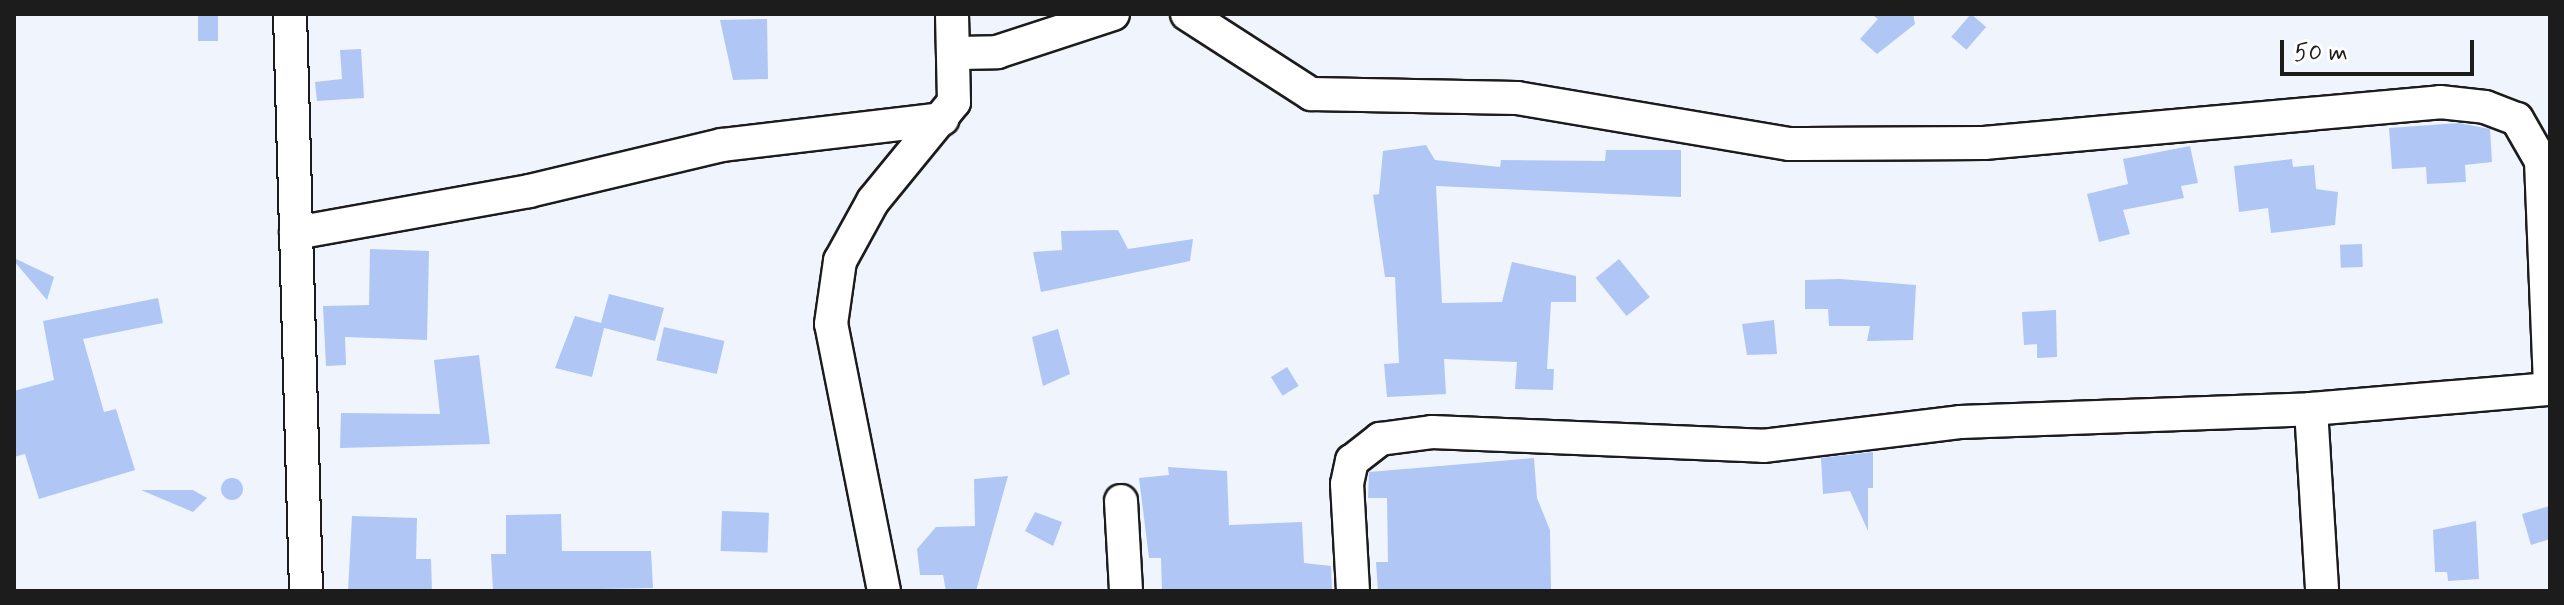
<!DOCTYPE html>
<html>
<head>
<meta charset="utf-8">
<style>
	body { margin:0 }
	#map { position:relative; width:2564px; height:605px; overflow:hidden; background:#eff4fd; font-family:Mynerve,sans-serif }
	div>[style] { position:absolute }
	.building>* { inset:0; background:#b0c7f5; transform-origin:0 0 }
	.round { border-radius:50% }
	.roads { filter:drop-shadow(2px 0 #1c1c1c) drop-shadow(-2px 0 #1c1c1c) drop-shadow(0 2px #1c1c1c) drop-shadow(0 -2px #1c1c1c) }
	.minor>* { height:32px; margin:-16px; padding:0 16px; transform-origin:16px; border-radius:16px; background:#fff }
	span { translate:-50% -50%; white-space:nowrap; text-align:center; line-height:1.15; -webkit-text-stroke:7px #fff; paint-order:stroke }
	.frame { position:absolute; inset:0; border:16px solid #1c1c1c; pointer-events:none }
	.scale { position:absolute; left:2280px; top:40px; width:194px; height:36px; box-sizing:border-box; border:4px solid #1c1c1c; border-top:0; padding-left:10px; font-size:24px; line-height:28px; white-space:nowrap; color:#1c1c1c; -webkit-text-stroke:6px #fff; paint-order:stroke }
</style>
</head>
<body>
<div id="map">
	<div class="building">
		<i style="left:198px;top:14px;width:20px;height:27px"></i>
		<i style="clip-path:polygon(1871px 14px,1913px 14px,1915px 24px,1877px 54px,1860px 39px,1878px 19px)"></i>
		<i style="left:1971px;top:14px;width:20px;height:30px;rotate:41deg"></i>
		<i style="clip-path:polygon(767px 19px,768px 79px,733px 80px,720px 20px)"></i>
		<i style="clip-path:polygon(361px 49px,364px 98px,317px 101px,315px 82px,342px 79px,340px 50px)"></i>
		<i style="clip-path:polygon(2459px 123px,2490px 129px,2492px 162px,2465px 165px,2466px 182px,2427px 184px,2426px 167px,2392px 169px,2389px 128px)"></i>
		<i style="clip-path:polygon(1426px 145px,1435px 160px,1500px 167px,1501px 160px,1605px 161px,1606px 150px,1681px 150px,1681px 197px,1436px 186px,1442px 303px,1502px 302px,1512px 262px,1576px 276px,1576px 302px,1551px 302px,1547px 369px,1554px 369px,1553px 390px,1515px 389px,1517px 362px,1444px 359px,1446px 394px,1387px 397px,1384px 364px,1399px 363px,1395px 277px,1385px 277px,1373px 195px,1379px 194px,1383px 151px)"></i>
		<i style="clip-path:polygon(2190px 146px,2198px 183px,2181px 186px,2184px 198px,2123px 210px,2130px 234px,2099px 242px,2087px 194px,2128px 184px,2123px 159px)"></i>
		<i style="clip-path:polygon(2292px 159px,2293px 167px,2314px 165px,2316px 189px,2338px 192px,2335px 225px,2271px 233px,2268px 208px,2239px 212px,2234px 166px)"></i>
		<i style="clip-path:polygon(1118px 230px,1128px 249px,1193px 239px,1190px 261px,1041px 292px,1033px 252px,1062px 250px,1061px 231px)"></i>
		<i style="left:2362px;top:244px;width:23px;height:22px;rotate:88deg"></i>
		<i style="clip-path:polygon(370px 249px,429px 251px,427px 340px,345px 337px,346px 365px,326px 366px,323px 306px,369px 305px)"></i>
		<i style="clip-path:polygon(14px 258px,54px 277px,47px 300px,14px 261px)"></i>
		<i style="left:1619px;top:259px;width:49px;height:30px;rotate:51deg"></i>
		<i style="clip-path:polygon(1840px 279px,1916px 285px,1913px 340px,1867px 341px,1870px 326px,1829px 326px,1828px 309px,1805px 309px,1805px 280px)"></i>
		<i style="clip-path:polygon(609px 294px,664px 308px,655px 341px,604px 328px,592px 377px,555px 368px,575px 316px,601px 323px)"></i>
		<i style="clip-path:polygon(158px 298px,163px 323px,83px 339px,104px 412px,116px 409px,135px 470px,39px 499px,25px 454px,14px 457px,14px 391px,54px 380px,43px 321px)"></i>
		<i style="clip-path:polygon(2056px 310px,2057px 357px,2037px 358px,2037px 344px,2024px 345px,2022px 312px)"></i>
		<i style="clip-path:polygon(1774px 320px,1777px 354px,1747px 355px,1742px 324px)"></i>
		<i style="left:664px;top:327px;width:62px;height:34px;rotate:13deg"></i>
		<i style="clip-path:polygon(1058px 329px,1070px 374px,1043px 386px,1032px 337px)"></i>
		<i style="clip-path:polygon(479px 355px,490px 444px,340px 448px,341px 413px,440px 414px,434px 360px)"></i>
		<i style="left:1287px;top:367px;width:22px;height:19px;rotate:58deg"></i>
		<i style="clip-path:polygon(1873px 452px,1873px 488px,1868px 488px,1868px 531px,1850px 491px,1823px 494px,1821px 458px)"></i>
		<i style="clip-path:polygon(1534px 458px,1537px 498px,1550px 530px,1551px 589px,1378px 591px,1376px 562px,1388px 562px,1387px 498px,1368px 498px,1369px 472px)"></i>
		<i style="clip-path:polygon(1168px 467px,1227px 471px,1229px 525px,1302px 522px,1304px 563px,1331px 566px,1332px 591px,1162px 591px,1161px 558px,1149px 558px,1139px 478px,1169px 475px)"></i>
		<i style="clip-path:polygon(1008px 476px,976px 591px,946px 591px,943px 575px,920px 575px,917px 549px,936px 527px,975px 526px,974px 479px)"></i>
		<i class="round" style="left:221px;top:478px;width:22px;height:22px"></i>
		<i style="clip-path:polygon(141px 490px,193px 490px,207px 498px,193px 512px)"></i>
		<i style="clip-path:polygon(2550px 506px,2550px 539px,2531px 545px,2522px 514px)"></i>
		<i style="left:722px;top:511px;width:47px;height:40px;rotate:2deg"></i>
		<i style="clip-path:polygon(1035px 512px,1062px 522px,1053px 546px,1025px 531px)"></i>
		<i style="clip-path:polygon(561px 514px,562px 551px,651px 551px,653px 588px,493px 591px,491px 554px,506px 554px,506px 515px)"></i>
		<i style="clip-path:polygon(352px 516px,417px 518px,416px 559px,431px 559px,432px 591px,348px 591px)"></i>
		<i style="clip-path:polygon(2476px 521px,2479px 579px,2448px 581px,2447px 572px,2435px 572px,2433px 530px)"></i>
	</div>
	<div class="roads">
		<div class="minor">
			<i style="left:290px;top:14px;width:577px;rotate:88.41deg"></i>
			<i style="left:1187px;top:14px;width:148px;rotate:32.8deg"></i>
			<i style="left:1311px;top:94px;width:206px;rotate:1.1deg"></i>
			<i style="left:1517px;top:98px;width:276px;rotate:9.6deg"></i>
			<i style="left:1789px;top:144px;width:195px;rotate:-0.3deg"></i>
			<i style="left:1984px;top:143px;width:458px;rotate:-5.1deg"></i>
			<i style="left:2440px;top:102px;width:45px;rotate:6.3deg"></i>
			<i style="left:2485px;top:107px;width:34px;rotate:21deg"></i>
			<i style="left:2517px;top:119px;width:48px;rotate:60.3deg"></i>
			<i style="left:2541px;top:161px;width:221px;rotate:87.7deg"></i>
			<i style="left:958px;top:53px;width:39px;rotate:-1deg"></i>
			<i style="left:997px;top:52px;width:122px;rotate:-18.1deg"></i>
			<i style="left:296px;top:233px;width:237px;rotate:-10.2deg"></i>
			<i style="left:529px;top:191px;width:198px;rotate:-13.4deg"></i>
			<i style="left:722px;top:145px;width:222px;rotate:-6.7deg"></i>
			<i style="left:2311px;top:409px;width:182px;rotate:86.5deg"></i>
			<i style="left:1121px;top:501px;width:90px;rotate:86.8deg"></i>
			<i style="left:884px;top:591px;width:272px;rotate:-101.2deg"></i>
			<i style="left:831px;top:324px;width:64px;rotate:-81.9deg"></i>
			<i style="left:840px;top:261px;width:68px;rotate:-61.2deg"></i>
			<i style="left:873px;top:201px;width:128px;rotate:-50.7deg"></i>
			<i style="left:954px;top:102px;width:88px;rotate:-91.3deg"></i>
			<i style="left:1353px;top:591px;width:107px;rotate:-93.2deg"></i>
			<i style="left:1347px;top:484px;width:24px;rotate:-78deg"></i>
			<i style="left:1352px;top:461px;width:36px;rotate:-38deg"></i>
			<i style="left:1380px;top:439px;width:52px;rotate:-7.7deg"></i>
			<i style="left:1432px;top:432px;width:331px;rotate:2.4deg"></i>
			<i style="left:1763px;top:446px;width:198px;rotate:-6.9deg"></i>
			<i style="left:1960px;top:422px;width:351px;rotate:-2.1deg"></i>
			<i style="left:2311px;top:409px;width:240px;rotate:-4.8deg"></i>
		</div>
	</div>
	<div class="frame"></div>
	<div class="scale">50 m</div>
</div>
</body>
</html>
